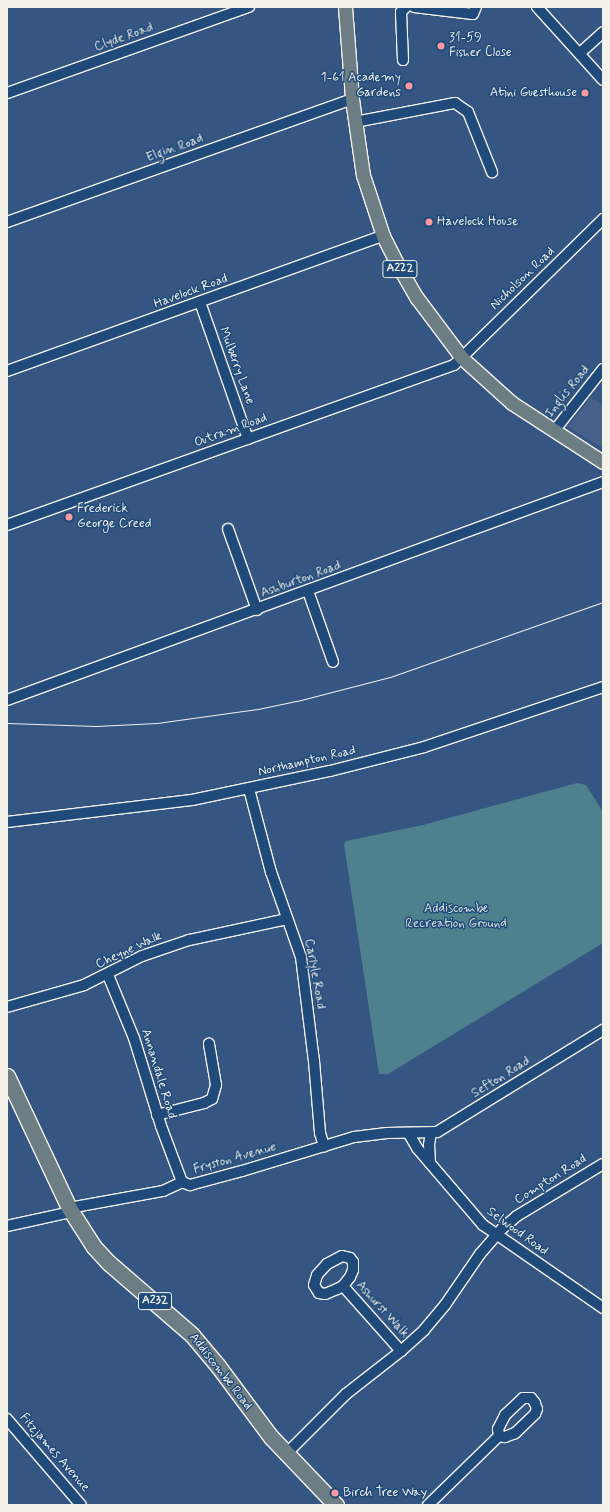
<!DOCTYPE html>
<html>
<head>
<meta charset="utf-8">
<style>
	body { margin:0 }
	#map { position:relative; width:610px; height:1512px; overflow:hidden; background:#355683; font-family:Mynerve,sans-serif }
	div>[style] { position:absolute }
	.built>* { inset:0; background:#48618b }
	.green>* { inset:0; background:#4e818d }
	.roads { filter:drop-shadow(1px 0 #f4f1e8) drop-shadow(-1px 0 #f4f1e8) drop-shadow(0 1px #f4f1e8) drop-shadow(0 -1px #f4f1e8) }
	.minor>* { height:10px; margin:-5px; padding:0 5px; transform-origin:5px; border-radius:5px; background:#1f4a7a }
	.major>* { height:13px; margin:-6.5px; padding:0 6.5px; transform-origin:6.5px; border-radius:6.5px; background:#6d7d84 }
	.highway>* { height:15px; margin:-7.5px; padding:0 7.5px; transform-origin:7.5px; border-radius:7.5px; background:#6d7d84 }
	.tram>* { height:1px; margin:-0.5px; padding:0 0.5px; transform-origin:0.5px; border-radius:0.5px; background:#f4f1e8 }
	.dots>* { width:11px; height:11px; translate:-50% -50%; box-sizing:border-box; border:2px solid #1f4a7a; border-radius:50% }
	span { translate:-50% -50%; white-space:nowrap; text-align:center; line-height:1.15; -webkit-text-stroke:3px #1f4a7a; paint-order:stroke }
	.shield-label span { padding:1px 3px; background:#1f4a7a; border:1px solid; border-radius:3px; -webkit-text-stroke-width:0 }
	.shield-label { font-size:12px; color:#f4f1e8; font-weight:700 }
	.street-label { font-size:13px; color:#f4f1e8 }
	.poi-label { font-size:13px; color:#f4f1e8 }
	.left { translate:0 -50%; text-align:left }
	.right { translate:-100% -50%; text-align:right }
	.park-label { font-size:13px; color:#dbe0da }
	.frame { position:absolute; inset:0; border:8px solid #f4f1e8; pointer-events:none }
</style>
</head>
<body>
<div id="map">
	<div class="built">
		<i style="clip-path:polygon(591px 397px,603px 406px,603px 448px,568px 427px)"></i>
	</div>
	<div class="green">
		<i style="clip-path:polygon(577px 783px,586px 785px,603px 812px,603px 943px,388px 1074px,379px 1074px,344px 844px,346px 841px,423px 825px)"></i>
	</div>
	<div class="roads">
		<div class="minor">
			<i style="left:414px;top:7px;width:59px;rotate:6.8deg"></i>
			<i style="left:473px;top:14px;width:8px;rotate:-67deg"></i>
			<i style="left:537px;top:7px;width:98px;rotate:47.9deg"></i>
			<i style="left:580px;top:53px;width:31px;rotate:-42deg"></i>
			<i style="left:403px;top:60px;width:48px;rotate:-92.4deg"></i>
			<i style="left:401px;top:12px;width:7px;rotate:-45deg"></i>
			<i style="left:7px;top:93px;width:257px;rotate:-19.6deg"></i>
			<i style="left:355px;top:122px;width:102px;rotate:-10.8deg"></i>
			<i style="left:455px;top:103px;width:16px;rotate:35deg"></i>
			<i style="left:468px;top:112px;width:65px;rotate:68.2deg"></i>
			<i style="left:7px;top:222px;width:366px;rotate:-19.6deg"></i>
			<i style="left:200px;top:302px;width:145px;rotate:70.7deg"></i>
			<i style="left:7px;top:371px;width:400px;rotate:-19.8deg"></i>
			<i style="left:554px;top:431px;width:79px;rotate:-51.7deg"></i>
			<i style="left:7px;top:525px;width:475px;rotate:-19.7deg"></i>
			<i style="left:454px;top:365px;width:209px;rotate:-44.4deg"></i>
			<i style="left:228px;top:529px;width:86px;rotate:70.3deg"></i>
			<i style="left:308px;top:591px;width:75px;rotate:70.6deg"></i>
			<i style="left:7px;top:700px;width:635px;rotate:-20.09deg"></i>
			<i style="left:249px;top:789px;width:86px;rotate:75.2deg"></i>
			<i style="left:271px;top:872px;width:90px;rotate:70.6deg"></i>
			<i style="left:301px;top:957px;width:105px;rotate:82.9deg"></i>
			<i style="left:314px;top:1061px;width:72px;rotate:85.2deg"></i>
			<i style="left:320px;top:1133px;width:14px;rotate:73deg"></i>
			<i style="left:7px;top:822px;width:186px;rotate:-6.8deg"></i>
			<i style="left:192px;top:800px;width:141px;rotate:-11.9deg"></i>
			<i style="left:330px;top:771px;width:97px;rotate:-14.3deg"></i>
			<i style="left:424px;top:747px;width:189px;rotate:-18.5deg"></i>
			<i style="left:108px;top:975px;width:68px;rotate:67.6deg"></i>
			<i style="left:134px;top:1038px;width:92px;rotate:72.9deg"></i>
			<i style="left:161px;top:1126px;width:60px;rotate:69.4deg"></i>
			<i style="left:7px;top:1007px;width:80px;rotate:-15.9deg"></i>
			<i style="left:84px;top:985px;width:65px;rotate:-26.6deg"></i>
			<i style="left:142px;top:956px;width:50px;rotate:-18.8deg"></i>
			<i style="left:189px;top:940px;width:100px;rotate:-12.1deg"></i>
			<i style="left:157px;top:1115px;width:49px;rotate:-14.3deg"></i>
			<i style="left:204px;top:1103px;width:9px;rotate:-27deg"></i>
			<i style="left:212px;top:1099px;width:15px;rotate:-74deg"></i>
			<i style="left:216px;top:1085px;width:42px;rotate:-99.7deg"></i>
			<i style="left:409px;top:1134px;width:16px;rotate:60deg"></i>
			<i style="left:417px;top:1148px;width:101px;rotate:49.4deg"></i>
			<i style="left:483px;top:1225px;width:146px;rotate:34.7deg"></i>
			<i style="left:430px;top:1163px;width:18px;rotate:-93deg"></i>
			<i style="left:429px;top:1145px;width:12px;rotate:-81deg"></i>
			<i style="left:182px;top:1182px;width:9px;rotate:21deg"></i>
			<i style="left:190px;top:1185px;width:54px;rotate:-15.1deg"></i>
			<i style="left:242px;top:1171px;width:117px;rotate:-16.9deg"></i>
			<i style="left:354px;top:1137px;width:33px;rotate:-7deg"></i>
			<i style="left:387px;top:1133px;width:50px;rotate:-1.1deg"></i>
			<i style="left:437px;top:1132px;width:195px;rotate:-31.6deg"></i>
			<i style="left:69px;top:1208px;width:96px;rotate:-10.3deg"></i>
			<i style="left:163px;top:1191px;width:21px;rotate:-25deg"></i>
			<i style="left:7px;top:1226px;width:66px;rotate:-12.3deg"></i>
			<i style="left:342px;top:1256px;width:8px;rotate:14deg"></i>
			<i style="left:350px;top:1258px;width:5px;rotate:53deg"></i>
			<i style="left:353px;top:1262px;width:8px;rotate:90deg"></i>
			<i style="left:353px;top:1270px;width:8px;rotate:113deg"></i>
			<i style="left:350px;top:1277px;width:11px;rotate:128deg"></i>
			<i style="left:343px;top:1286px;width:7px;rotate:153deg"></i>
			<i style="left:337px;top:1289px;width:13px;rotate:157deg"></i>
			<i style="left:325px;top:1294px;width:6px;rotate:-171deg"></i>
			<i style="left:319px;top:1293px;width:9px;rotate:-122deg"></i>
			<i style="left:314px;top:1285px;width:10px;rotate:-73deg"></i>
			<i style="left:317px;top:1275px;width:15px;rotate:-48deg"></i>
			<i style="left:327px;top:1264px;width:17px;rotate:-28deg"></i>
			<i style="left:343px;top:1286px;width:87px;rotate:48.3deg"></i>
			<i style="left:523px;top:1398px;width:8px"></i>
			<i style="left:531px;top:1398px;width:6px;rotate:51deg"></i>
			<i style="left:535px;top:1403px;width:6px;rotate:72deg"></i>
			<i style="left:537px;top:1409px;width:5px;rotate:112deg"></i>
			<i style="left:535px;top:1414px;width:28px;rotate:136deg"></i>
			<i style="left:515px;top:1433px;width:11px;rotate:158deg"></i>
			<i style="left:505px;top:1437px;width:6px;rotate:-171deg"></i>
			<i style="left:499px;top:1436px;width:7px;rotate:-98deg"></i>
			<i style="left:498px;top:1429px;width:16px;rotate:-63deg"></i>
			<i style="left:505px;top:1415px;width:25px;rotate:-43deg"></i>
			<i style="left:7px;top:1419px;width:113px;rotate:49.3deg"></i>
			<i style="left:286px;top:1454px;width:85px;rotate:-45deg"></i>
			<i style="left:346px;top:1394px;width:70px;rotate:-38deg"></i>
			<i style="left:401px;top:1351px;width:31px;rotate:-42deg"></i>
			<i style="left:424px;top:1330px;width:33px;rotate:-50deg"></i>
			<i style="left:445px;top:1305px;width:62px;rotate:-55.5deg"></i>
			<i style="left:480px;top:1254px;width:35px;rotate:-49deg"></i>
			<i style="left:503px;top:1228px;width:18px;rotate:-41deg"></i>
			<i style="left:517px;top:1216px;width:100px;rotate:-31.2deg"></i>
			<i style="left:428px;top:1505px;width:99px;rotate:-44.2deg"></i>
		</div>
		<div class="major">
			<i style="left:345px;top:7px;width:92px;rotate:85.6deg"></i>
			<i style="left:352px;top:99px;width:77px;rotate:81.8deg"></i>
			<i style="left:363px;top:175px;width:64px;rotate:71.8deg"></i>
			<i style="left:383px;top:236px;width:37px;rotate:63deg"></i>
			<i style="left:400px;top:269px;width:34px;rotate:60deg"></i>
			<i style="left:417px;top:298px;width:75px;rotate:53.1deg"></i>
			<i style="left:462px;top:358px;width:67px;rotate:42deg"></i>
			<i style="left:512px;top:403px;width:108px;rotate:33deg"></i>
		</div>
		<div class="highway">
			<i style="left:7px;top:1076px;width:146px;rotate:64.8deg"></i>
			<i style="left:69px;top:1208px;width:46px;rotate:57.3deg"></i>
			<i style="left:94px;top:1247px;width:22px;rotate:47deg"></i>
			<i style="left:109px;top:1263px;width:110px;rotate:40.9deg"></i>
			<i style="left:192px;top:1335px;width:40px;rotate:50deg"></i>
			<i style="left:218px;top:1366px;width:89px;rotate:53.3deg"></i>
			<i style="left:271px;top:1437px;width:94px;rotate:46.3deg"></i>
		</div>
	</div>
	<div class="tram">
		<i style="left:7px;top:723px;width:89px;rotate:1.9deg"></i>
		<i style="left:96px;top:726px;width:61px;rotate:-2.8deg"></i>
		<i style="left:157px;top:723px;width:102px;rotate:-7.9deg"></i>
		<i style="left:258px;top:709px;width:40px;rotate:-12deg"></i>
		<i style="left:297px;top:701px;width:96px;rotate:-14.5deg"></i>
		<i style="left:390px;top:677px;width:226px;rotate:-19.4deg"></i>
	</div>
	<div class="dots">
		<i style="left:441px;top:46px;background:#ff9aa2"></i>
		<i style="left:409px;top:86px;background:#ff9aa2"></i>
		<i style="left:585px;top:93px;background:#ff9aa2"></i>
		<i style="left:429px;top:222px;background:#ff9aa2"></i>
		<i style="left:69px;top:517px;background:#ff9aa2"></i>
		<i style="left:335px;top:1493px;background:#ff9aa2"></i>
	</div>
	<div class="shield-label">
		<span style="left:400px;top:269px">A222</span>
		<span style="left:155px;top:1301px">A232</span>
	</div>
	<div class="street-label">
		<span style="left:124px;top:38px;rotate:-20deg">Clyde Road</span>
		<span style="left:175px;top:149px;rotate:-20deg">Elgin Road</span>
		<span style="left:523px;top:279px;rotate:-44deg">Nicholson Road</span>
		<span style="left:191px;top:292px;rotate:-20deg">Havelock Road</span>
		<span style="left:236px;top:366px;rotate:70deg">Mulberry Lane</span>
		<span style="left:568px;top:392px;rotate:-51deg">Inglis Road</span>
		<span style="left:231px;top:431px;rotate:-20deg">Outram Road</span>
		<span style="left:301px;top:580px;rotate:-20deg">Ashburton Road</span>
		<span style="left:307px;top:762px;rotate:-13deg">Northampton Road</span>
		<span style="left:129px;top:951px;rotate:-25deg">Cheyne Walk</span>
		<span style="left:314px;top:974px;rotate:80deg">Carlyle Road</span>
		<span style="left:158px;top:1074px;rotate:73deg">Annandale Road</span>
		<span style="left:501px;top:1078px;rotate:-32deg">Sefton Road</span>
		<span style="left:235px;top:1159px;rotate:-16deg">Fryston Avenue</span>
		<span style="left:551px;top:1180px;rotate:-32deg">Compton Road</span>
		<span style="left:517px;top:1232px;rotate:36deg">Selwood Road</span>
		<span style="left:382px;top:1310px;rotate:48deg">Ashurst Walk</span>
		<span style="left:220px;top:1372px;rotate:52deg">Addiscombe Road</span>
		<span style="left:54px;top:1453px;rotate:49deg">Fitzjames Avenue</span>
	</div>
	<div class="poi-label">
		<span class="left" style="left:449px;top:46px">31-59<br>Fisher Close</span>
		<span class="right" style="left:401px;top:86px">1-61 Academy<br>Gardens</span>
		<span class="right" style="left:577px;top:93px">Atini Guesthouse</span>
		<span class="left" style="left:437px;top:222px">Havelock House</span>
		<span class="left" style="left:77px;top:517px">Frederick<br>George Creed</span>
		<span class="left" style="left:343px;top:1493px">Birch Tree Way</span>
	</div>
	<div class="park-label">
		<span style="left:456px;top:917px">Addiscombe<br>Recreation Ground</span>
	</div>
	<div class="frame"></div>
</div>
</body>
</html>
